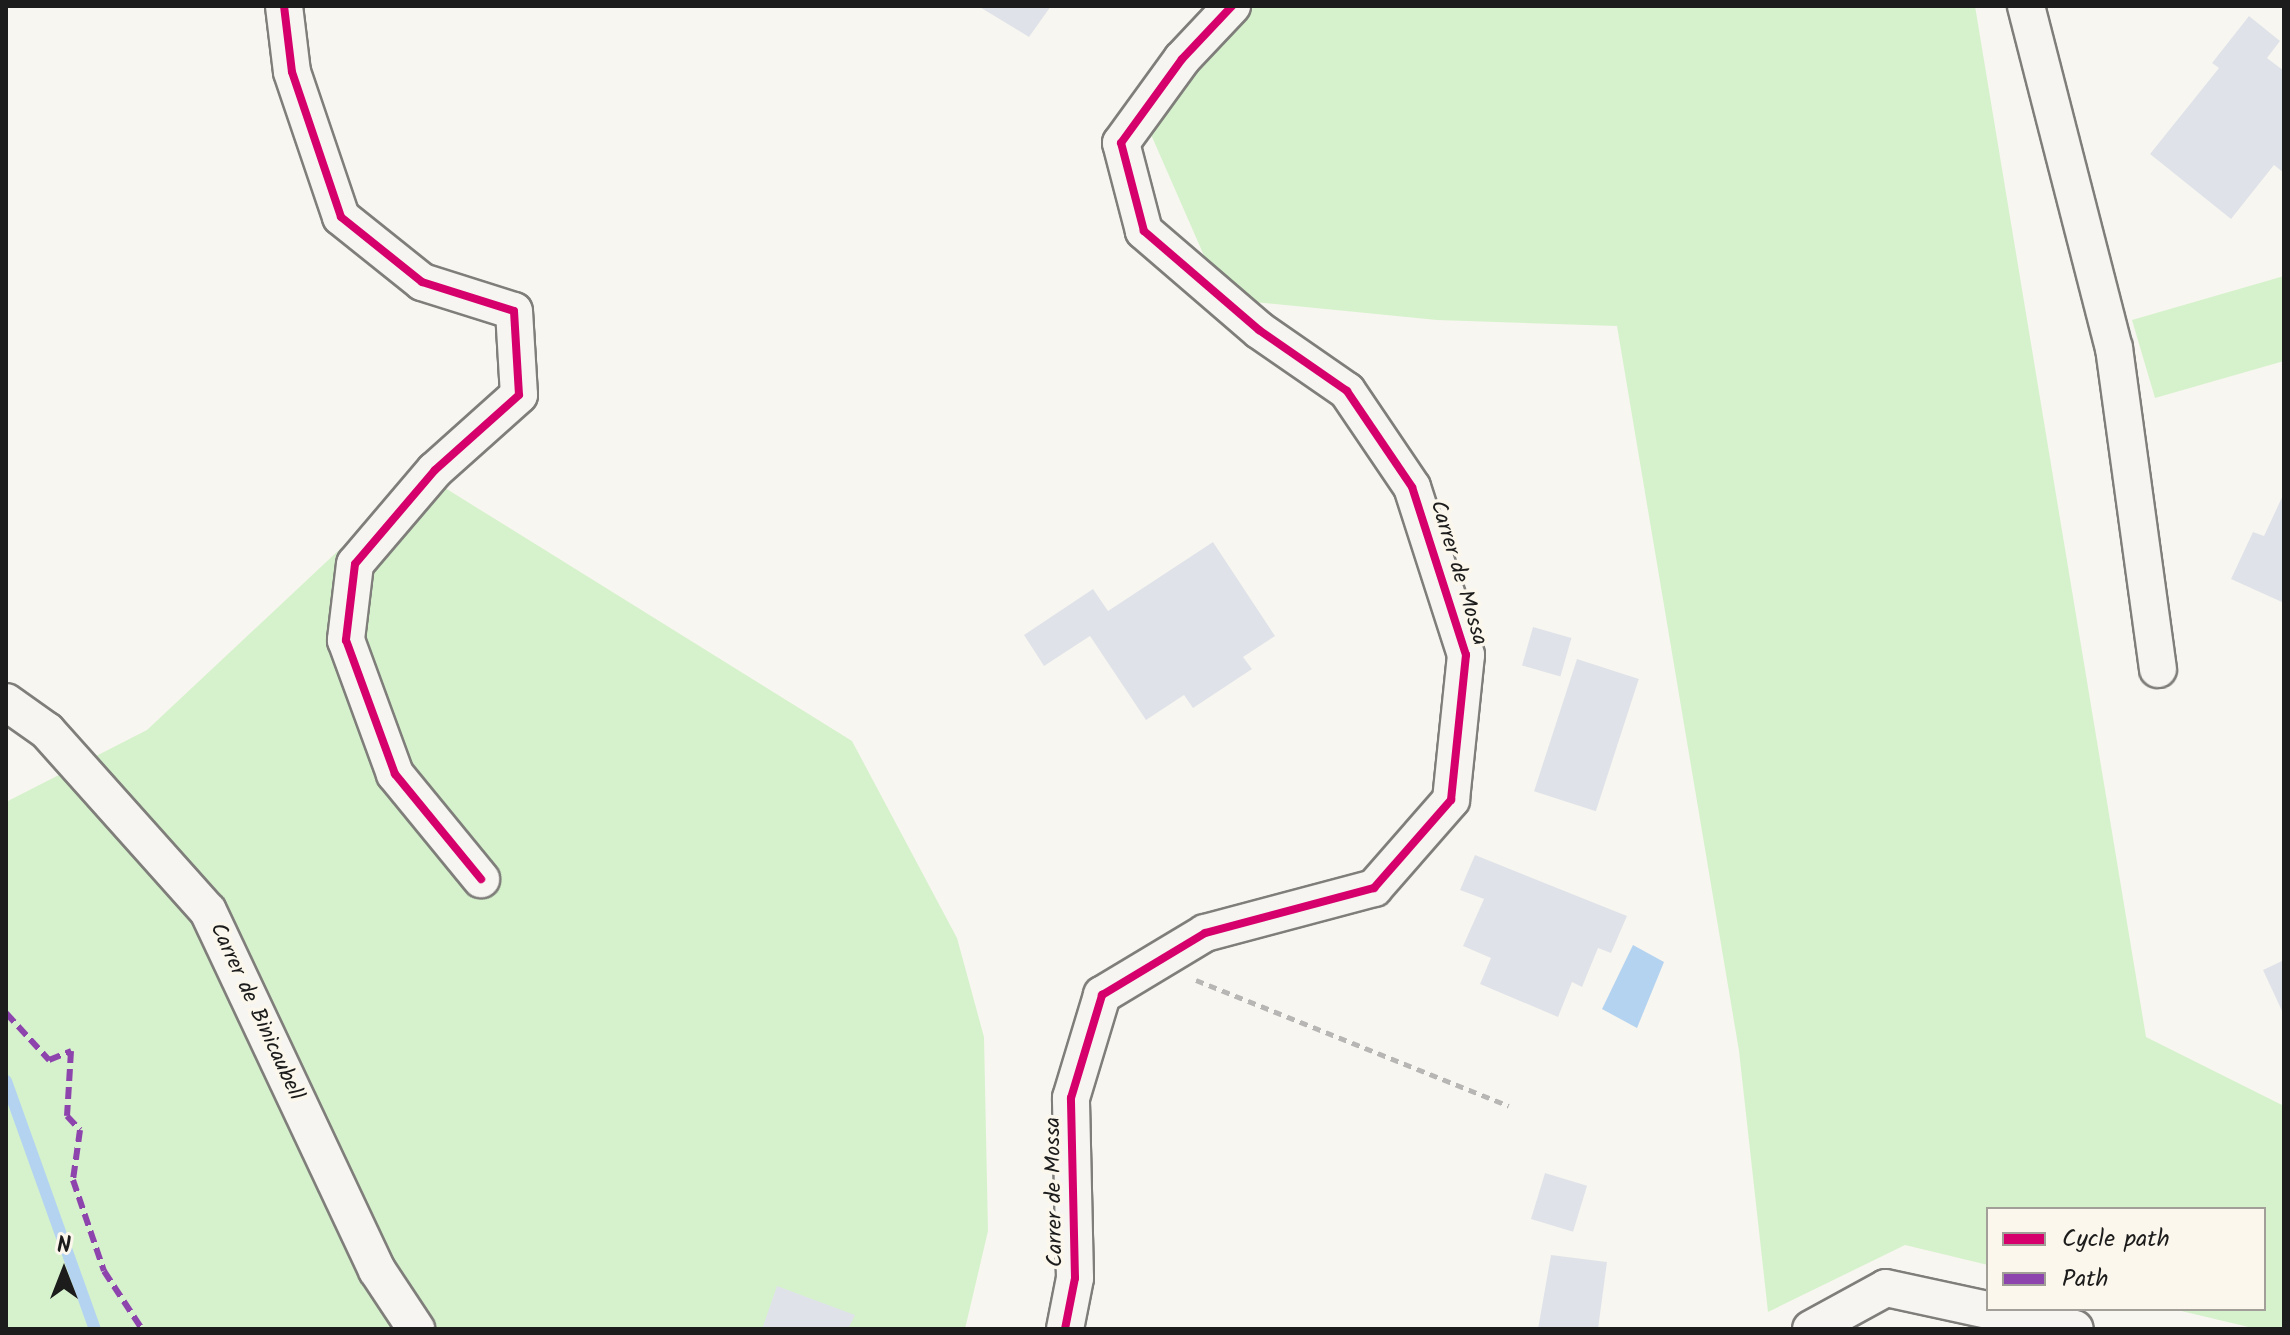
<!DOCTYPE html>
<html>
<head>
<meta charset="utf-8">
<style>
	body { margin:0 }
	#map { position:relative; width:2290px; height:1335px; overflow:hidden; background:#f8f6f0; font-family:Kalam,sans-serif }
	div>[style] { position:absolute }
	.green>* { inset:0; background:#d6f2cc }
	.water>* { inset:0; background:#b4d3f0 }
	.stream>* { height:12px; margin:-6px; padding:0 6px; transform-origin:6px; border-radius:6px; background:#b4d3f0 }
	.building>* { inset:0; background:#dfe3e9; transform-origin:0 0 }
	.path>* { height:5px; margin-top:-2.5px; transform-origin:0; background:repeating-linear-gradient(90deg,#b7b6b4 0 8px,transparent 0 14px) }
	.roads { filter:drop-shadow(2px 0 #7f7e7b) drop-shadow(-2px 0 #7f7e7b) drop-shadow(0 2px #7f7e7b) drop-shadow(0 -2px #7f7e7b) }
	.street>* { height:36px; margin:-18px; padding:0 18px; transform-origin:18px; border-radius:18px; background:#f6f5f1 }
	.quiet>* { height:6px; margin-top:-3px; transform-origin:0; background:repeating-linear-gradient(90deg,#8e44ad 0 12px,transparent 0 18px) }
	.cycleway>* { height:8px; margin:-4px; padding:0 4px; transform-origin:4px; border-radius:4px; background:#d6006c }
	span { translate:-50% -50%; white-space:nowrap; text-align:center; line-height:1.15; -webkit-text-stroke:7px #fbf7ec; paint-order:stroke }
	.street-label { font-size:22px; color:#1c1c1c }
	.frame { position:absolute; inset:0; border:8px solid #1c1c1c; pointer-events:none }
	.legend { position:absolute; left:1986px; top:1207px; width:280px; height:104px; box-sizing:border-box; background:#fbf7ec; border:2px solid #a29f99; margin:0; padding:10px 14px; list-style:none; font-size:24px; color:#1c1c1c }
	.legend li { display:flex; align-items:center; gap:16px; height:40px }
	.legend b { width:40px; border:2px solid #a29f99 }
	.north { position:absolute; left:24px; top:1231px; width:80px; height:80px; -webkit-text-stroke:6px #fbf7ec; paint-order:stroke; rotate:0deg; font-size:22px; font-weight:700; line-height:32px; text-align:center; color:#1c1c1c }
	.north::after { content:''; display:block; margin:auto; width:28px; height:36px; background:#1c1c1c; clip-path:polygon(50% 0,100% 100%,50% 72%,0 100%) }
</style>
</head>
<body>
<div id="map">
	<div class="green">
		<i style="clip-path:polygon(1208px 6px,1975px 6px,2146px 1037px,2284px 1106px,2284px 1329px,2257px 1329px,2173px 1309px,2264px 1309px,2264px 1209px,1988px 1209px,1988px 1265px,1905px 1245px,1768px 1312px,1739px 1051px,1617px 326px,1437px 320px,1223px 299px,1142px 114px)"></i>
		<i style="clip-path:polygon(2284px 276px,2284px 361px,2155px 398px,2132px 320px)"></i>
		<i style="clip-path:polygon(421px 473px,852px 741px,957px 938px,984px 1037px,988px 1231px,965px 1329px,6px 1329px,6px 802px,147px 730px)"></i>
	</div>
	<div class="water">
		<i style="clip-path:polygon(1633px 945px,1664px 962px,1637px 1028px,1602px 1009px)"></i>
	</div>
	<div class="stream">
		<i style="left:6px;top:1081px;width:263px;rotate:70.3deg"></i>
	</div>
	<div class="building">
		<i style="clip-path:polygon(978px 6px,1051px 6px,1029px 37px)"></i>
		<i style="clip-path:polygon(2249px 16px,2280px 41px,2267px 58px,2284px 71px,2284px 173px,2274px 165px,2231px 219px,2150px 154px,2219px 68px,2212px 63px)"></i>
		<i style="clip-path:polygon(2284px 493px,2284px 603px,2231px 579px,2253px 532px,2264px 536px)"></i>
		<i style="clip-path:polygon(1213px 542px,1275px 636px,1243px 657px,1252px 669px,1193px 708px,1184px 695px,1146px 720px,1090px 636px,1044px 666px,1024px 635px,1093px 589px,1108px 611px)"></i>
		<i style="left:1533px;top:627px;width:40px;height:40px;rotate:16deg"></i>
		<i style="left:1577px;top:659px;width:65px;height:139px;rotate:18deg"></i>
		<i style="clip-path:polygon(1475px 855px,1627px 916px,1611px 953px,1598px 948px,1582px 987px,1572px 982px,1558px 1017px,1480px 984px,1491px 958px,1463px 946px,1484px 899px,1460px 890px)"></i>
		<i style="clip-path:polygon(2284px 960px,2284px 1010px,2282px 1011px,2263px 970px)"></i>
		<i style="left:1545px;top:1173px;width:44px;height:48px;rotate:17deg"></i>
		<i style="clip-path:polygon(1551px 1255px,1607px 1262px,1598px 1329px,1538px 1329px)"></i>
		<i style="clip-path:polygon(777px 1286px,855px 1315px,848px 1329px,762px 1329px)"></i>
	</div>
	<div class="path">
		<i style="left:1196px;top:980px;width:337px;rotate:21.9deg"></i>
	</div>
	<div class="roads">
		<div class="street">
			<i style="left:284px;top:6px;width:66px;rotate:83.1deg"></i>
			<i style="left:292px;top:72px;width:153px;rotate:71.3deg"></i>
			<i style="left:341px;top:217px;width:104px;rotate:38.7deg"></i>
			<i style="left:422px;top:282px;width:96px;rotate:17.5deg"></i>
			<i style="left:514px;top:311px;width:84px;rotate:86.6deg"></i>
			<i style="left:519px;top:395px;width:113px;rotate:138.2deg"></i>
			<i style="left:435px;top:470px;width:123px;rotate:130.4deg"></i>
			<i style="left:355px;top:564px;width:77px;rotate:96.8deg"></i>
			<i style="left:346px;top:640px;width:143px;rotate:69.9deg"></i>
			<i style="left:395px;top:774px;width:136px;rotate:50.7deg"></i>
			<i style="left:2026px;top:6px;width:353px;rotate:75.6deg"></i>
			<i style="left:2114px;top:348px;width:324px;rotate:82.2deg"></i>
			<i style="left:6px;top:702px;width:50px;rotate:35.3deg"></i>
			<i style="left:47px;top:731px;width:241px;rotate:48.2deg"></i>
			<i style="left:208px;top:911px;width:397px;rotate:64.8deg"></i>
			<i style="left:377px;top:1270px;width:71px;rotate:56.5deg"></i>
			<i style="left:1065px;top:1329px;width:52px;rotate:-78.9deg"></i>
			<i style="left:1075px;top:1278px;width:180px;rotate:-91.3deg"></i>
			<i style="left:1071px;top:1098px;width:108px;rotate:-73.2deg"></i>
			<i style="left:1102px;top:995px;width:120px;rotate:-31deg"></i>
			<i style="left:1205px;top:933px;width:175px;rotate:-14.9deg"></i>
			<i style="left:1374px;top:888px;width:117px;rotate:-48.8deg"></i>
			<i style="left:1451px;top:800px;width:146px;rotate:-84.1deg"></i>
			<i style="left:1466px;top:655px;width:176px;rotate:-107.8deg"></i>
			<i style="left:1412px;top:487px;width:116px;rotate:-124.1deg"></i>
			<i style="left:1347px;top:391px;width:107px;rotate:-145.3deg"></i>
			<i style="left:1259px;top:330px;width:152px;rotate:-139.3deg"></i>
			<i style="left:1144px;top:231px;width:91px;rotate:-104.6deg"></i>
			<i style="left:1121px;top:143px;width:104px;rotate:-54deg"></i>
			<i style="left:1182px;top:59px;width:73px;rotate:-46.7deg"></i>
			<i style="left:1811px;top:1329px;width:85px;rotate:-28.7deg"></i>
			<i style="left:1886px;top:1288px;width:193px;rotate:12.2deg"></i>
		</div>
	</div>
	<div class="quiet">
		<i style="left:6px;top:1013px;width:64px;rotate:47.5deg"></i>
		<i style="left:49px;top:1060px;width:24px;rotate:-22deg"></i>
		<i style="left:71px;top:1051px;width:65px;rotate:93.5deg"></i>
		<i style="left:67px;top:1116px;width:19px;rotate:47deg"></i>
		<i style="left:80px;top:1130px;width:50px;rotate:98deg"></i>
		<i style="left:73px;top:1180px;width:96px;rotate:71.2deg"></i>
		<i style="left:104px;top:1271px;width:69px;rotate:56.8deg"></i>
	</div>
	<div class="cycleway">
		<i style="left:284px;top:6px;width:66px;rotate:83.1deg"></i>
		<i style="left:292px;top:72px;width:153px;rotate:71.3deg"></i>
		<i style="left:341px;top:217px;width:104px;rotate:38.7deg"></i>
		<i style="left:422px;top:282px;width:96px;rotate:17.5deg"></i>
		<i style="left:514px;top:311px;width:84px;rotate:86.6deg"></i>
		<i style="left:519px;top:395px;width:113px;rotate:138.2deg"></i>
		<i style="left:435px;top:470px;width:123px;rotate:130.4deg"></i>
		<i style="left:355px;top:564px;width:77px;rotate:96.8deg"></i>
		<i style="left:346px;top:640px;width:143px;rotate:69.9deg"></i>
		<i style="left:395px;top:774px;width:136px;rotate:50.7deg"></i>
		<i style="left:1065px;top:1329px;width:52px;rotate:-78.9deg"></i>
		<i style="left:1075px;top:1278px;width:180px;rotate:-91.3deg"></i>
		<i style="left:1071px;top:1098px;width:108px;rotate:-73.2deg"></i>
		<i style="left:1102px;top:995px;width:120px;rotate:-31deg"></i>
		<i style="left:1205px;top:933px;width:175px;rotate:-14.9deg"></i>
		<i style="left:1374px;top:888px;width:117px;rotate:-48.8deg"></i>
		<i style="left:1451px;top:800px;width:146px;rotate:-84.1deg"></i>
		<i style="left:1466px;top:655px;width:176px;rotate:-107.8deg"></i>
		<i style="left:1412px;top:487px;width:116px;rotate:-124.1deg"></i>
		<i style="left:1347px;top:391px;width:107px;rotate:-145.3deg"></i>
		<i style="left:1259px;top:330px;width:152px;rotate:-139.3deg"></i>
		<i style="left:1144px;top:231px;width:91px;rotate:-104.6deg"></i>
		<i style="left:1121px;top:143px;width:104px;rotate:-54deg"></i>
		<i style="left:1182px;top:59px;width:73px;rotate:-46.7deg"></i>
	</div>
	<div class="street-label">
		<span style="left:1458px;top:573px;rotate:73deg">Carrer de Mossa</span>
		<span style="left:256px;top:1012px;rotate:65deg">Carrer de Binicaubell</span>
		<span style="left:1055px;top:1192px;rotate:-91deg">Carrer de Mossa</span>
	</div>
	<div class="frame"></div>
	<ul class="legend">
	<li><b style="height:10px;background:#d6006c"></b>Cycle path</li>
	<li><b style="height:10px;background:#8e44ad"></b>Path</li>
	</ul>
	<div class="north">N</div>
</div>
</body>
</html>
